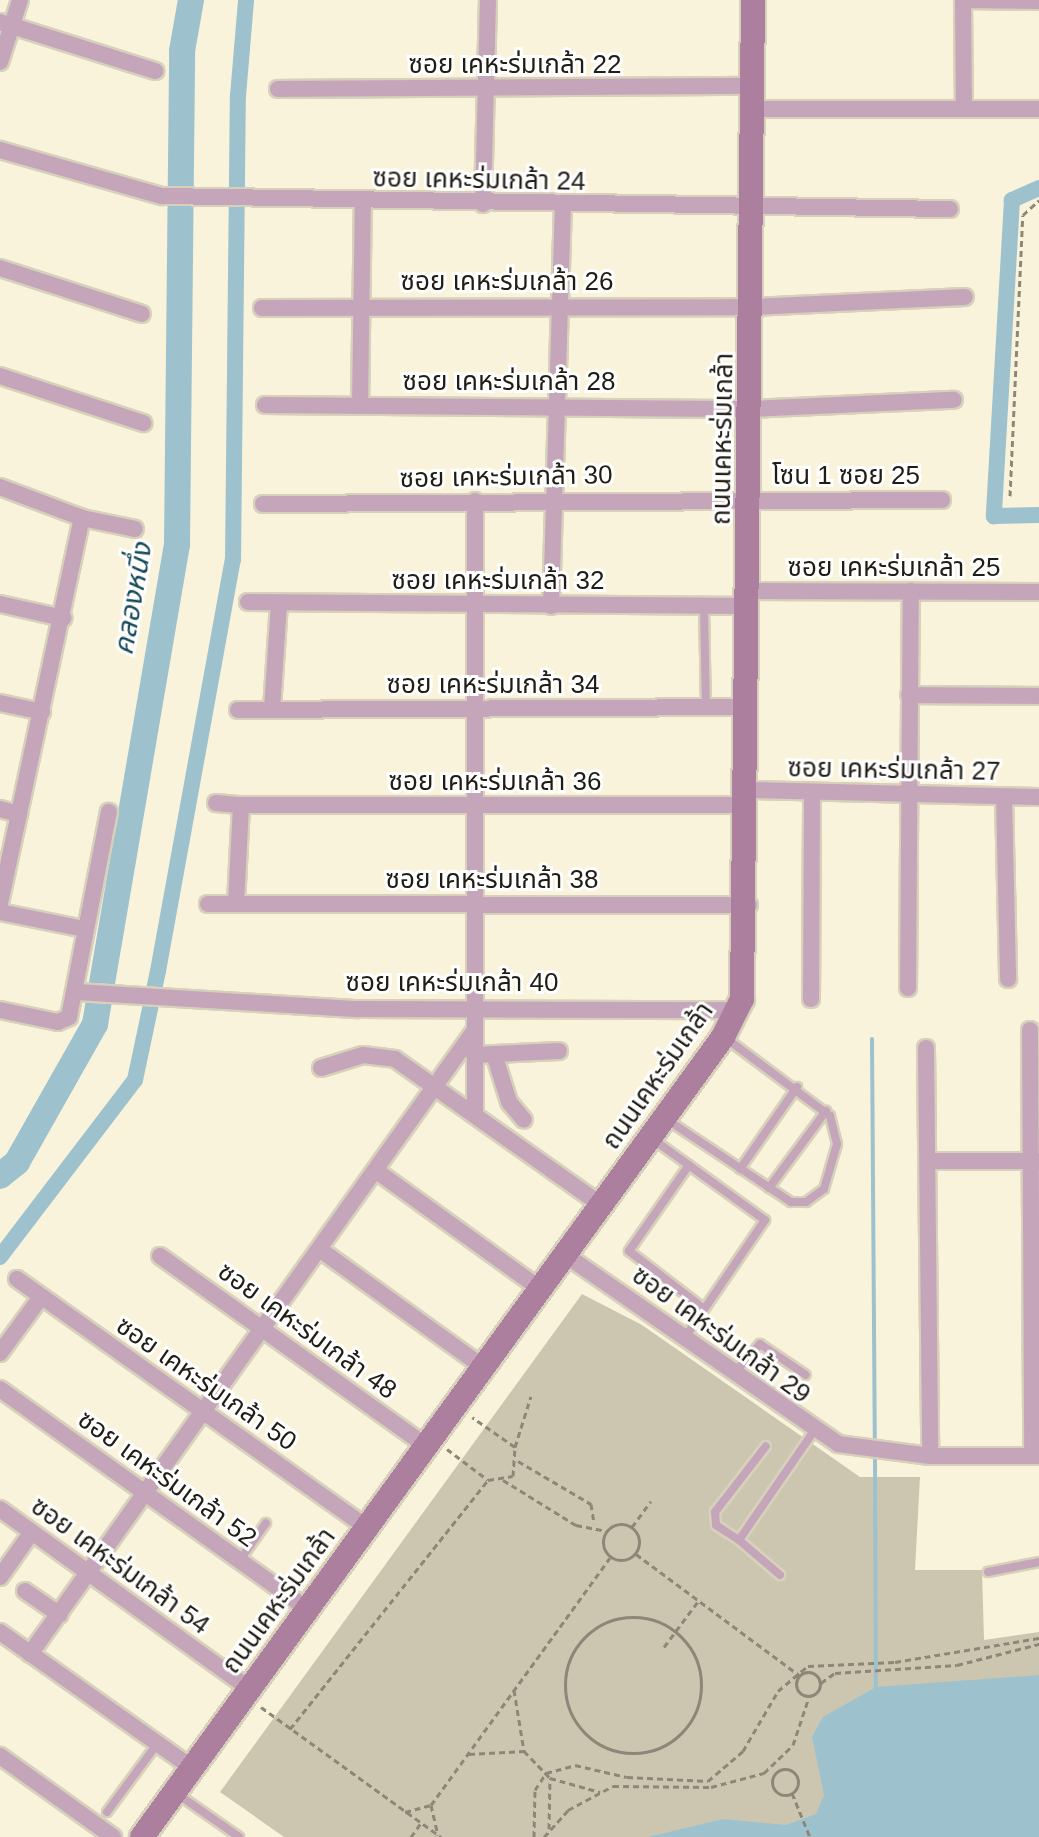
<!DOCTYPE html>
<html>
<head>
<meta charset="utf-8">
<style>
	body { margin:0 }
	#map { position:relative; width:1039px; height:1837px; overflow:hidden; background:#faf3db; font-family:Arial,"Noto Sans Thai",sans-serif }
	div>[style] { position:absolute }
	.green>* { inset:0; background:#ccc6b1 }
	.water>* { inset:0; background:#9dc2cd }
	.stream>* { height:4px; margin:-2px; padding:0 2px; transform-origin:2px; border-radius:2px; background:#9dc2cd }
	.canal>* { height:16px; margin:-8px; padding:0 8px; transform-origin:8px; border-radius:8px; background:#9dc2cd }
	.river>* { height:26px; margin:-13px; padding:0 13px; transform-origin:13px; border-radius:13px; background:#9dc2cd }
	.path>* { height:3px; margin-top:-1.5px; transform-origin:0; background:repeating-linear-gradient(90deg,#8c8777 0 6px,transparent 0 10px) }
	.path>.ring { margin:-1.5px; padding:0; box-sizing:content-box; background:none; border:3px solid #8c8777; border-radius:50% }
	.roads { filter:drop-shadow(2px 0 #d7d1bb) drop-shadow(-2px 0 #d7d1bb) drop-shadow(0 2px #d7d1bb) drop-shadow(0 -2px #d7d1bb) }
	.lane>* { height:8px; margin:-4px; padding:0 4px; transform-origin:4px; border-radius:4px; background:#c4a5ba }
	.street>* { height:16px; margin:-8px; padding:0 8px; transform-origin:8px; border-radius:8px; background:#c4a5ba }
	.secondary>* { height:24px; margin:-12px; padding:0 12px; transform-origin:12px; border-radius:12px; background:#ac7f9e }
	span { translate:-50% -50%; white-space:nowrap; text-align:center; line-height:1.15; -webkit-text-stroke:6px #fff; paint-order:stroke }
	.street-label { font-size:26px; color:#201d15 }
	.water-label { font-size:28px; color:#164a57; font-style:italic }
</style>
</head>
<body>
<div id="map">
	<div class="green">
		<i style="clip-path:polygon(582px 1294px,642px 1325px,860px 1477px,920px 1477px,915px 1570px,982px 1570px,984px 1640px,1039px 1632px,1039px 1837px,284px 1837px,220px 1792px)"></i>
	</div>
	<div class="water">
		<i style="clip-path:polygon(1039px 1675px,1039px 1837px,648px 1837px,723px 1819px,786px 1825px,816px 1814px,824px 1795px,812px 1737px,823px 1717px,876px 1687px)"></i>
	</div>
	<div class="stream">
		<i style="left:872px;top:1039px;width:406px;rotate:89.6deg"></i>
		<i style="left:875px;top:1454px;width:233px;rotate:89.8deg"></i>
	</div>
	<div class="canal">
		<i style="left:1039px;top:188px;width:30px;rotate:156deg"></i>
		<i style="left:1012px;top:200px;width:317px;rotate:93.3deg"></i>
		<i style="left:994px;top:516px;width:45px;rotate:-1.3deg"></i>
		<i style="left:0;top:1257px;width:223px;rotate:-52.7deg"></i>
		<i style="left:135px;top:1080px;width:111px;rotate:-78.1deg"></i>
		<i style="left:158px;top:971px;width:418px;rotate:-79.7deg"></i>
		<i style="left:233px;top:560px;width:464px;rotate:-89.4deg"></i>
		<i style="left:238px;top:96px;width:96px;rotate:-85.2deg"></i>
	</div>
	<div class="river">
		<i style="left:0;top:1176px;width:22px;rotate:-39deg"></i>
		<i style="left:17px;top:1162px;width:159px;rotate:-60.5deg"></i>
		<i style="left:95px;top:1024px;width:487px;rotate:-80.3deg"></i>
		<i style="left:177px;top:544px;width:493px;rotate:-89.4deg"></i>
		<i style="left:182px;top:51px;width:52px;rotate:-80deg"></i>
	</div>
	<div class="path">
		<i style="left:1010px;top:496px;width:281px;rotate:-87.4deg"></i>
		<i style="left:1023px;top:215px;width:22px;rotate:-43deg"></i>
		<i style="left:515px;top:1447px;width:53px;rotate:-72.6deg"></i>
		<i style="left:447px;top:1449px;width:51px;rotate:37.1deg"></i>
		<i style="left:488px;top:1480px;width:25px;rotate:-9deg"></i>
		<i style="left:513px;top:1476px;width:29px;rotate:-86deg"></i>
		<i style="left:515px;top:1447px;width:52px;rotate:-145.1deg"></i>
		<i style="left:518px;top:1461px;width:85px;rotate:30.5deg"></i>
		<i style="left:591px;top:1504px;width:20px;rotate:81deg"></i>
		<i style="left:503px;top:1480px;width:86px;rotate:31.7deg"></i>
		<i style="left:576px;top:1525px;width:31px;rotate:11deg"></i>
		<i class="ring" style="left:603px;top:1524px;width:33px;height:33px"></i>
		<i style="left:632px;top:1527px;width:32px;rotate:-54deg"></i>
		<i style="left:636px;top:1554px;width:203px;rotate:36.6deg"></i>
		<i class="ring" style="left:565px;top:1617px;width:133px;height:133px"></i>
		<i style="left:664px;top:1647px;width:59px;rotate:-53.3deg"></i>
		<i class="ring" style="left:796px;top:1672px;width:21px;height:21px"></i>
		<i style="left:821px;top:1683px;width:17px;rotate:-36deg"></i>
		<i style="left:835px;top:1673px;width:122px;rotate:-3.8deg"></i>
		<i style="left:957px;top:1665px;width:85px;rotate:-14.4deg"></i>
		<i style="left:514px;top:1690px;width:62px;rotate:80.7deg"></i>
		<i style="left:524px;top:1751px;width:37px;rotate:46deg"></i>
		<i style="left:550px;top:1778px;width:52px;rotate:15.6deg"></i>
		<i style="left:261px;top:1707px;width:222px;rotate:35.8deg"></i>
		<i style="left:290px;top:1729px;width:318px;rotate:-51.5deg"></i>
		<i style="left:469px;top:1754px;width:55px;rotate:-3.1deg"></i>
		<i class="ring" style="left:772px;top:1769px;width:23px;height:23px"></i>
		<i style="left:792px;top:1793px;width:48px;rotate:67.8deg"></i>
		<i style="left:431px;top:1805px;width:31px;rotate:77deg"></i>
		<i style="left:405px;top:1812px;width:27px;rotate:-15deg"></i>
		<i style="left:431px;top:1805px;width:305px;rotate:-54.1deg"></i>
		<i style="left:549px;top:1829px;width:51px;rotate:-88.9deg"></i>
		<i style="left:411px;top:1837px;width:16px;rotate:-55deg"></i>
		<i style="left:534px;top:1837px;width:47px;rotate:-88.8deg"></i>
		<i style="left:535px;top:1790px;width:20px;rotate:-57deg"></i>
		<i style="left:546px;top:1773px;width:30px;rotate:-15deg"></i>
		<i style="left:575px;top:1765px;width:53px;rotate:13deg"></i>
		<i style="left:627px;top:1777px;width:81px;rotate:2.8deg"></i>
		<i style="left:708px;top:1781px;width:46px;rotate:-40.6deg"></i>
		<i style="left:743px;top:1751px;width:69px;rotate:-59.7deg"></i>
		<i style="left:778px;top:1691px;width:39px;rotate:-40deg"></i>
		<i style="left:808px;top:1666px;width:87px;rotate:-2.6deg"></i>
		<i style="left:895px;top:1662px;width:146px;rotate:-9.5deg"></i>
		<i style="left:544px;top:1837px;width:36px;rotate:-48deg"></i>
		<i style="left:568px;top:1810px;width:51px;rotate:-28.1deg"></i>
		<i style="left:613px;top:1786px;width:98px;rotate:0.6deg"></i>
		<i style="left:711px;top:1787px;width:55px;rotate:-14.8deg"></i>
		<i style="left:764px;top:1773px;width:40px;rotate:-44deg"></i>
		<i style="left:793px;top:1745px;width:51px;rotate:-71.6deg"></i>
	</div>
	<div class="roads">
		<div class="lane">
			<i style="left:704px;top:606px;width:100px;rotate:88.9deg"></i>
			<i style="left:666px;top:1119px;width:150px;rotate:33.6deg"></i>
			<i style="left:791px;top:1202px;width:15px"></i>
			<i style="left:806px;top:1202px;width:22px;rotate:-36deg"></i>
			<i style="left:824px;top:1189px;width:47px;rotate:-73.9deg"></i>
			<i style="left:837px;top:1144px;width:29px;rotate:-104deg"></i>
			<i style="left:830px;top:1116px;width:129px;rotate:-143.2deg"></i>
			<i style="left:654px;top:1140px;width:137px;rotate:35.8deg"></i>
			<i style="left:765px;top:1220px;width:140px;rotate:124.3deg"></i>
			<i style="left:689px;top:1165px;width:105px;rotate:124.9deg"></i>
			<i style="left:629px;top:1251px;width:93px;rotate:37.6deg"></i>
			<i style="left:740px;top:1169px;width:100px;rotate:-55.2deg"></i>
			<i style="left:769px;top:1188px;width:96px;rotate:-53.5deg"></i>
			<i style="left:734px;top:1373px;width:39px;rotate:-48deg"></i>
			<i style="left:760px;top:1344px;width:55px;rotate:34deg"></i>
			<i style="left:739px;top:1540px;width:27px;rotate:-147deg"></i>
			<i style="left:716px;top:1525px;width:13px;rotate:-94deg"></i>
			<i style="left:715px;top:1512px;width:83px;rotate:-52.3deg"></i>
			<i style="left:240px;top:1560px;width:45px;rotate:-54.9deg"></i>
			<i style="left:988px;top:1572px;width:52px;rotate:-11.1deg"></i>
			<i style="left:780px;top:1575px;width:54px;rotate:-139.5deg"></i>
			<i style="left:739px;top:1540px;width:132px;rotate:-55.5deg"></i>
			<i style="left:176px;top:1793px;width:77px;rotate:34.9deg"></i>
			<i style="left:107px;top:1812px;width:84px;rotate:-53.7deg"></i>
		</div>
		<div class="street">
			<i style="left:963px;top:0;width:107px;rotate:89.5deg"></i>
			<i style="left:965px;top:0;width:74px;rotate:0.8deg"></i>
			<i style="left:0;top:22px;width:163px;rotate:17.5deg"></i>
			<i style="left:0;top:62px;width:65px;rotate:-72.1deg"></i>
			<i style="left:278px;top:89px;width:473px;rotate:-0.4deg"></i>
			<i style="left:751px;top:109px;width:288px"></i>
			<i style="left:0;top:150px;width:168px;rotate:15.9deg"></i>
			<i style="left:162px;top:196px;width:788px;rotate:0.95deg"></i>
			<i style="left:483px;top:204px;width:204px;rotate:-88.6deg"></i>
			<i style="left:0;top:268px;width:149px;rotate:17.9deg"></i>
			<i style="left:262px;top:308px;width:490px;rotate:-0.1deg"></i>
			<i style="left:752px;top:307px;width:213px;rotate:-2.7deg"></i>
			<i style="left:0;top:376px;width:151px;rotate:18.2deg"></i>
			<i style="left:265px;top:405px;width:487px;rotate:0.5deg"></i>
			<i style="left:752px;top:409px;width:202px;rotate:-2.6deg"></i>
			<i style="left:360px;top:406px;width:205px;rotate:-89.2deg"></i>
			<i style="left:0;top:487px;width:88px;rotate:20.7deg"></i>
			<i style="left:475px;top:501px;width:614px;rotate:90deg"></i>
			<i style="left:263px;top:504px;width:679px;rotate:-0.34deg"></i>
			<i style="left:82px;top:518px;width:54px;rotate:11.7deg"></i>
			<i style="left:748px;top:591px;width:291px;rotate:0.2deg"></i>
			<i style="left:248px;top:602px;width:500px;rotate:0.46deg"></i>
			<i style="left:0;top:604px;width:65px;rotate:12.5deg"></i>
			<i style="left:551px;top:606px;width:400px;rotate:-88.3deg"></i>
			<i style="left:909px;top:695px;width:130px;rotate:0.4deg"></i>
			<i style="left:0;top:703px;width:43px;rotate:12.1deg"></i>
			<i style="left:272px;top:709px;width:106px;rotate:-86.2deg"></i>
			<i style="left:238px;top:710px;width:511px;rotate:-0.34deg"></i>
			<i style="left:749px;top:790px;width:290px;rotate:1.4deg"></i>
			<i style="left:1004px;top:797px;width:182px;rotate:88.7deg"></i>
			<i style="left:216px;top:803px;width:25px;rotate:5deg"></i>
			<i style="left:241px;top:805px;width:99px;rotate:92.9deg"></i>
			<i style="left:241px;top:805px;width:507px"></i>
			<i style="left:0;top:809px;width:20px;rotate:15deg"></i>
			<i style="left:0;top:903px;width:394px;rotate:-78deg"></i>
			<i style="left:208px;top:904px;width:541px;rotate:0.11deg"></i>
			<i style="left:0;top:912px;width:86px;rotate:11.4deg"></i>
			<i style="left:908px;top:988px;width:397px;rotate:-89.6deg"></i>
			<i style="left:77px;top:992px;width:282px;rotate:3.5deg"></i>
			<i style="left:358px;top:1009px;width:380px;rotate:0.2deg"></i>
			<i style="left:811px;top:999px;width:206px;rotate:-89.7deg"></i>
			<i style="left:0;top:1010px;width:59px;rotate:11.7deg"></i>
			<i style="left:58px;top:1022px;width:12px;rotate:-24deg"></i>
			<i style="left:69px;top:1017px;width:209px;rotate:-79deg"></i>
			<i style="left:1030px;top:1030px;width:426px;rotate:89.7deg"></i>
			<i style="left:926px;top:1048px;width:408px;rotate:89.4deg"></i>
			<i style="left:494px;top:1054px;width:50px;rotate:72.6deg"></i>
			<i style="left:509px;top:1102px;width:23px;rotate:50deg"></i>
			<i style="left:474px;top:1055px;width:85px;rotate:-2.7deg"></i>
			<i style="left:321px;top:1068px;width:44px;rotate:-17.2deg"></i>
			<i style="left:363px;top:1055px;width:32px;rotate:7deg"></i>
			<i style="left:395px;top:1059px;width:252px;rotate:35.3deg"></i>
			<i style="left:930px;top:1161px;width:109px"></i>
			<i style="left:378px;top:1172px;width:200px;rotate:35.8deg"></i>
			<i style="left:322px;top:1251px;width:198px;rotate:35.8deg"></i>
			<i style="left:564px;top:1254px;width:333px;rotate:34.7deg"></i>
			<i style="left:838px;top:1444px;width:93px;rotate:7.4deg"></i>
			<i style="left:930px;top:1456px;width:109px"></i>
			<i style="left:160px;top:1256px;width:327px;rotate:35.5deg"></i>
			<i style="left:17px;top:1279px;width:430px;rotate:35.4deg"></i>
			<i style="left:0;top:1353px;width:69px;rotate:-53.8deg"></i>
			<i style="left:0;top:1389px;width:376px;rotate:35.6deg"></i>
			<i style="left:0;top:1509px;width:308px;rotate:35.8deg"></i>
			<i style="left:0;top:1577px;width:55px;rotate:-54.6deg"></i>
			<i style="left:25px;top:1591px;width:42px;rotate:34.4deg"></i>
			<i style="left:0;top:1632px;width:235px;rotate:35.3deg"></i>
			<i style="left:30px;top:1654px;width:765px;rotate:-54.52deg"></i>
			<i style="left:0;top:1756px;width:139px;rotate:35.6deg"></i>
		</div>
		<div class="secondary">
			<i style="left:142px;top:1837px;width:989px;rotate:-54.01deg"></i>
			<i style="left:723px;top:1037px;width:42px;rotate:-63.4deg"></i>
			<i style="left:742px;top:999px;width:999px;rotate:-89.37deg"></i>
		</div>
	</div>
	<div class="street-label">
		<span style="left:515px;top:65px">ซอย เคหะร่มเกล้า 22</span>
		<span style="left:479px;top:180px;rotate:1deg">ซอย เคหะร่มเกล้า 24</span>
		<span style="left:507px;top:282px">ซอย เคหะร่มเกล้า 26</span>
		<span style="left:509px;top:382px">ซอย เคหะร่มเกล้า 28</span>
		<span style="left:723px;top:439px;rotate:-89deg">ถนนเคหะร่มเกล้า</span>
		<span style="left:846px;top:476px">โซน 1 ซอย 25</span>
		<span style="left:506px;top:477px;rotate:-1deg">ซอย เคหะร่มเกล้า 30</span>
		<span style="left:894px;top:568px">ซอย เคหะร่มเกล้า 25</span>
		<span style="left:498px;top:581px">ซอย เคหะร่มเกล้า 32</span>
		<span style="left:493px;top:685px">ซอย เคหะร่มเกล้า 34</span>
		<span style="left:894px;top:770px;rotate:1deg">ซอย เคหะร่มเกล้า 27</span>
		<span style="left:495px;top:782px">ซอย เคหะร่มเกล้า 36</span>
		<span style="left:492px;top:880px">ซอย เคหะร่มเกล้า 38</span>
		<span style="left:452px;top:983px">ซอย เคหะร่มเกล้า 40</span>
		<span style="left:658px;top:1076px;rotate:-55deg">ถนนเคหะร่มเกล้า</span>
		<span style="left:307px;top:1331px;rotate:36deg">ซอย เคหะร่มเกล้า 48</span>
		<span style="left:721px;top:1335px;rotate:36deg">ซอย เคหะร่มเกล้า 29</span>
		<span style="left:206px;top:1384px;rotate:35deg">ซอย เคหะร่มเกล้า 50</span>
		<span style="left:167px;top:1479px;rotate:36deg">ซอย เคหะร่มเกล้า 52</span>
		<span style="left:120px;top:1566px;rotate:36deg">ซอย เคหะร่มเกล้า 54</span>
		<span style="left:279px;top:1601px;rotate:-54deg">ถนนเคหะร่มเกล้า</span>
	</div>
	<div class="water-label">
		<span style="left:133px;top:599px;rotate:-80deg">คลองหนึ่ง</span>
	</div>
</div>
</body>
</html>
